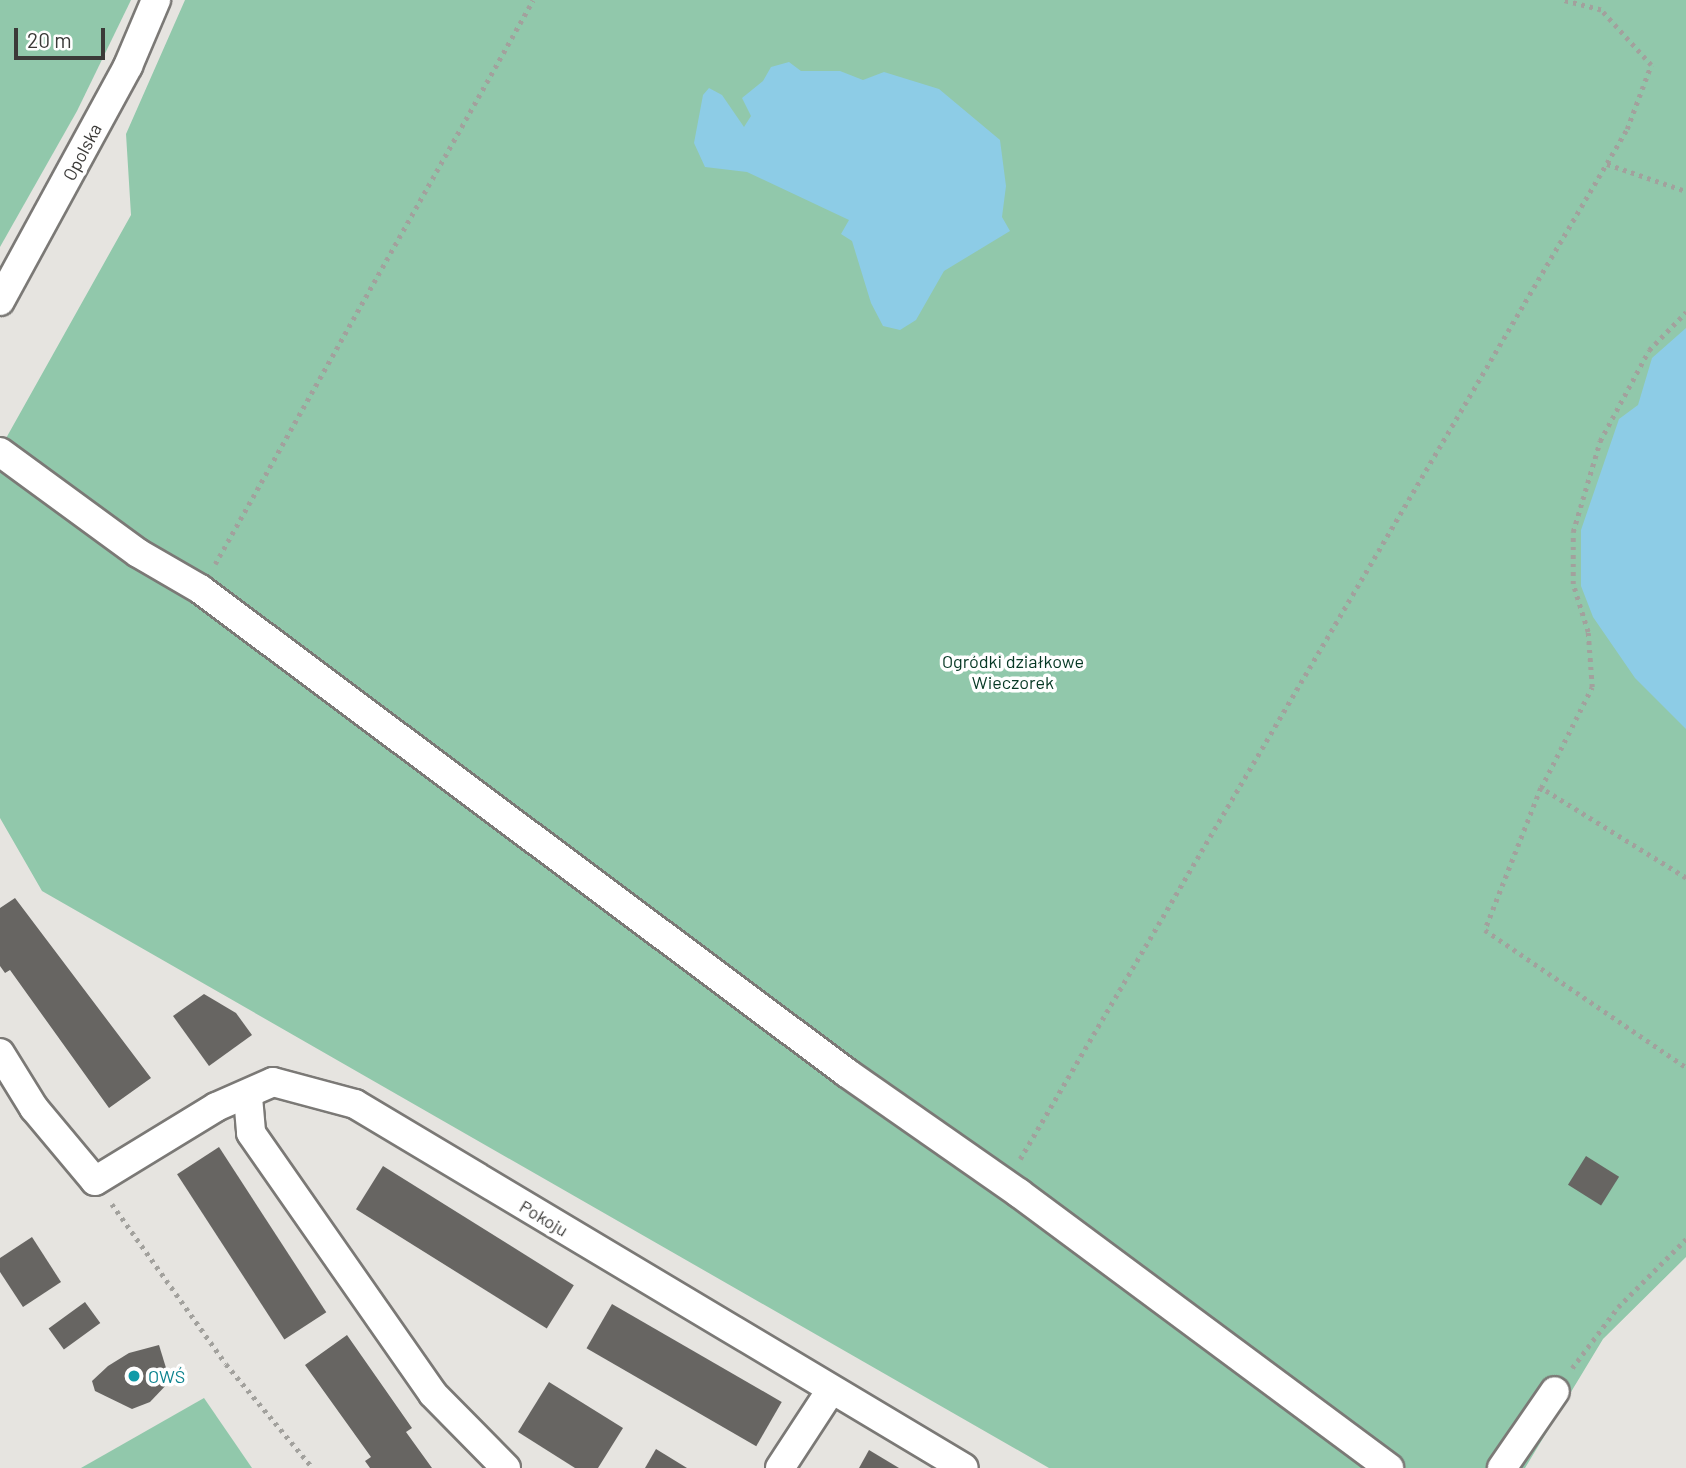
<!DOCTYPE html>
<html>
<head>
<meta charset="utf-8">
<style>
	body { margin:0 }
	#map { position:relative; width:1686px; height:1468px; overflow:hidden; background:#e6e4e0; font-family:Barlow,sans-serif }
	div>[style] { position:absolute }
	.green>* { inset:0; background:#91c8ab }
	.water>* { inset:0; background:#8dcce6 }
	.building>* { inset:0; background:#676562; transform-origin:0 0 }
	.path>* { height:4.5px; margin-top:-2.25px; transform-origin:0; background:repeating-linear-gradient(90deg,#a2a19d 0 3.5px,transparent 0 8.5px) }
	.roads { filter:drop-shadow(2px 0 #7b7976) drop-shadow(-2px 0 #7b7976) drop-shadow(0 2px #7b7976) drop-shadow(0 -2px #7b7976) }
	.minor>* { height:28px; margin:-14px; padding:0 14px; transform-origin:14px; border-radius:14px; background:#fff }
	.dots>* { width:19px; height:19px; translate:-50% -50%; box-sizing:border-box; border:4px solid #fff; border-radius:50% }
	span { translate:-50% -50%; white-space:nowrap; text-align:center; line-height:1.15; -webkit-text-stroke:7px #fff; paint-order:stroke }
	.street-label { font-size:18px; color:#3b3a38 }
	.park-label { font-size:18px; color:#063824 }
	.culture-label { font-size:18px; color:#0d838f }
	.left { translate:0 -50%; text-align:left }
	.scale { position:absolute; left:14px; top:28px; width:91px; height:32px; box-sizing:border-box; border:4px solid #3b3a38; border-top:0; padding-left:9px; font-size:21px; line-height:24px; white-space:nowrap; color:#3b3a38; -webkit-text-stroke:5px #fff; paint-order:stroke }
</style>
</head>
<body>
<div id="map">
	<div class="green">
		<i style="clip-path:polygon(0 0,131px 0,77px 111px,0 247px)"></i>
		<i style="clip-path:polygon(185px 0,1686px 0,1686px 1257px,1603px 1339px,1525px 1468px,1049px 1468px,42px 891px,0 818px,0 449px,131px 215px,126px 134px)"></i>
		<i style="clip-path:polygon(204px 1398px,252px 1468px,81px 1468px)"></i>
	</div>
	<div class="water">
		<i style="clip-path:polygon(789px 62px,801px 71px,840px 71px,863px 80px,884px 72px,939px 89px,1000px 140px,1006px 186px,1002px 217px,1010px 231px,944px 271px,916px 320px,900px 330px,883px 326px,871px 303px,852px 241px,841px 234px,849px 220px,747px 172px,705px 167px,694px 143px,703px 95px,709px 88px,722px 95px,744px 127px,751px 116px,742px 98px,763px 81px,771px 67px)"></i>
		<i style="clip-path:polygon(1686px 328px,1686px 729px,1635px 678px,1593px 617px,1581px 586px,1581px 530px,1619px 419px,1638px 405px,1652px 358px)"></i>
	</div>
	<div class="building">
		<i style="clip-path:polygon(15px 898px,151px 1078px,109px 1108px,10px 970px,5px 973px,0 966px,0 908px)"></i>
		<i style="clip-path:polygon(204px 994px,236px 1013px,252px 1035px,209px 1066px,173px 1016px)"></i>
		<i style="left:219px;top:1147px;width:197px;height:50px;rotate:57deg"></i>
		<i style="left:1586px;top:1156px;width:39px;height:34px;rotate:32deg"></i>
		<i style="left:383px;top:1166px;width:225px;height:51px;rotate:32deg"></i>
		<i style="clip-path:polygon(32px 1237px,61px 1282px,23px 1307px,0 1272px,0 1258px)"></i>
		<i style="left:85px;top:1302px;width:26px;height:45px;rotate:54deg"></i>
		<i style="left:612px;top:1304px;width:196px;height:51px;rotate:30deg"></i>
		<i style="clip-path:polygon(347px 1335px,412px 1428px,406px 1432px,432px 1468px,370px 1468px,365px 1461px,371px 1457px,305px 1365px)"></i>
		<i style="clip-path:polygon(159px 1345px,170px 1381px,150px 1402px,132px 1409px,95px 1391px,92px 1381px,108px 1366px,129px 1353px)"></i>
		<i style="clip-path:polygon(549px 1382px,623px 1428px,598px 1468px,575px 1468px,518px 1432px)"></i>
		<i style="clip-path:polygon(656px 1449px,687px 1468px,645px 1468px)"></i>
		<i style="clip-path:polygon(869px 1450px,899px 1468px,859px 1468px)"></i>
	</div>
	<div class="path">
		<i style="left:1607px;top:164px;width:83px;rotate:18.9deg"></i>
		<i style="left:215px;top:564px;width:647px;rotate:-60.58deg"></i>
		<i style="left:1541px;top:788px;width:113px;rotate:-63.2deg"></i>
		<i style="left:1592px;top:687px;width:55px;rotate:-94.2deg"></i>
		<i style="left:1588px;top:632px;width:50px;rotate:-107.4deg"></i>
		<i style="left:1573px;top:584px;width:52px;rotate:-90deg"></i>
		<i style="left:1573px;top:532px;width:95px;rotate:-73.5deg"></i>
		<i style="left:1600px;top:441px;width:103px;rotate:-61.7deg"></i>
		<i style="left:1649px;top:350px;width:53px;rotate:-45.8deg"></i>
		<i style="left:1686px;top:878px;width:171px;rotate:-148.2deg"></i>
		<i style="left:1541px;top:788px;width:153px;rotate:111.5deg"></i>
		<i style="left:1485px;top:930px;width:243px;rotate:34.3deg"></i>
		<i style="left:1020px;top:1159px;width:1196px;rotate:-59.49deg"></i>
		<i style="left:1627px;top:129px;width:68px;rotate:-69.4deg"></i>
		<i style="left:1651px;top:65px;width:74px;rotate:-132.3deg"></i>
		<i style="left:1601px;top:10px;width:40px;rotate:-165.6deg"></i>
		<i style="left:112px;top:1204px;width:196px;rotate:54.5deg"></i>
		<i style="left:226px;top:1364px;width:136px;rotate:50.1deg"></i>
		<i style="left:1572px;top:1368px;width:76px;rotate:-53deg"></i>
		<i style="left:1618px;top:1307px;width:96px;rotate:-45deg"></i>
	</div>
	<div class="roads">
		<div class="minor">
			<i style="left:0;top:301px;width:268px;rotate:-61.4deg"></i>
			<i style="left:128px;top:66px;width:72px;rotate:-67deg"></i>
			<i style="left:0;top:452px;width:171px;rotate:36.2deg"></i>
			<i style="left:138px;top:553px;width:72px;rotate:30.1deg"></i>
			<i style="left:200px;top:589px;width:808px;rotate:36.8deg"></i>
			<i style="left:847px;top:1073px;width:210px;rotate:34.9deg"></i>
			<i style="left:1019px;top:1193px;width:461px;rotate:36.6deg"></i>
			<i style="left:0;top:1053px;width:65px;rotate:58.3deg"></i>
			<i style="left:34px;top:1108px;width:95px;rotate:50.1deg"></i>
			<i style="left:95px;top:1181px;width:142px;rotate:-31.4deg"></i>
			<i style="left:216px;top:1107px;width:62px;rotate:-23.7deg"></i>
			<i style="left:273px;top:1082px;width:85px;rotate:15deg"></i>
			<i style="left:355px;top:1104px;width:709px;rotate:30.87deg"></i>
			<i style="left:248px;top:1097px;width:36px;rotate:85deg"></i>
			<i style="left:251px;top:1133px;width:318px;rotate:55.1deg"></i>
			<i style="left:433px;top:1394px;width:104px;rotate:45.4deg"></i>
			<i style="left:780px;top:1468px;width:93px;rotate:-56.8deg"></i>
			<i style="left:1502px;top:1468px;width:93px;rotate:-55.5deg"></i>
		</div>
	</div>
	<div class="dots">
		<i style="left:134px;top:1376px;background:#0f9aa8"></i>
	</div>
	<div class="street-label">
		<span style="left:82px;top:152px;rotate:-62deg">Opolska</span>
		<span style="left:544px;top:1218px;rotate:31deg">Pokoju</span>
	</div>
	<div class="park-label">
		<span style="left:1013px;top:672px">Ogródki działkowe<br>Wieczorek</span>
	</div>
	<div class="culture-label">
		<span class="left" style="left:148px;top:1376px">OWŚ</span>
	</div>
	<div class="scale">20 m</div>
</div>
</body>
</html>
